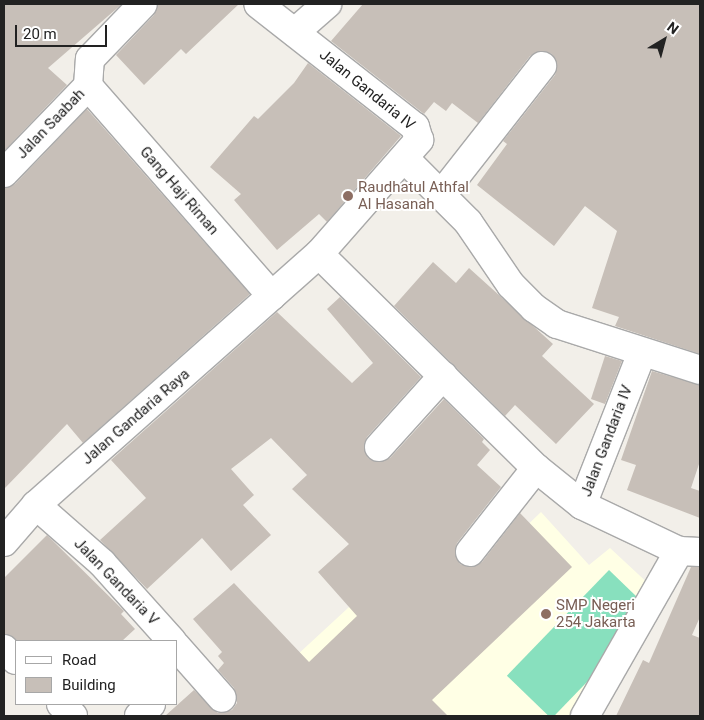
<!DOCTYPE html>
<html>
<head>
<meta charset="utf-8">
<style>
	body { margin:0 }
	#map { position:relative; width:704px; height:720px; overflow:hidden; background:#f2efe9; font-family:Roboto,sans-serif }
	div>[style] { position:absolute }
	.education>* { inset:0; background:#ffffe5 }
	.pitch>* { inset:0; background:#88e0be; transform-origin:0 0 }
	.building>* { inset:0; background:#c7bfb8 }
	.roads { filter:drop-shadow(1px 0 #a9a9a9) drop-shadow(-1px 0 #a9a9a9) drop-shadow(0 1px #a9a9a9) drop-shadow(0 -1px #a9a9a9) }
	.street>* { height:28px; margin:-14px; padding:0 14px; transform-origin:14px; border-radius:14px; background:#fff }
	.dots>* { width:14px; height:14px; translate:-50% -50%; box-sizing:border-box; border:2px solid #fff; border-radius:50% }
	span { translate:-50% -50%; white-space:nowrap; text-align:center; line-height:1.15; -webkit-text-stroke:4px #fff; paint-order:stroke }
	.street-label { font-size:15px; color:#222 }
	.education-label { font-size:15px; color:#785e54 }
	.left { translate:0 -50%; text-align:left }
	.frame { position:absolute; inset:0; border:5px solid #222; pointer-events:none }
	.legend { position:absolute; left:15px; top:640px; width:162px; height:65px; box-sizing:border-box; background:#fff; border:1px solid #a7a7a7; margin:0; padding:6px 9px; list-style:none; font-size:15px; color:#222 }
	.legend li { display:flex; align-items:center; gap:10px; height:25px }
	.legend b { width:25px; border:1px solid #a7a7a7 }
	.north { position:absolute; left:639px; top:15px; width:50px; height:50px; -webkit-text-stroke:4px #fff; paint-order:stroke; rotate:37deg; font-size:14px; font-weight:700; line-height:20px; text-align:center; color:#222 }
	.north::after { content:''; display:block; margin:auto; width:18px; height:22px; background:#222; clip-path:polygon(50% 0,100% 100%,50% 72%,0 100%) }
	.scale { position:absolute; left:15px; top:25px; width:92px; height:22px; box-sizing:border-box; border:2px solid #222; border-top:0; padding-left:6px; font-size:15px; line-height:18px; white-space:nowrap; color:#222; -webkit-text-stroke:4px #fff; paint-order:stroke }
</style>
</head>
<body>
<div id="map">
	<div class="education">
		<i style="clip-path:polygon(541px 512px,589px 565px,610px 548px,666px 600px,599px 716px,231px 716px,374px 584px,419px 629px)"></i>
	</div>
	<div class="pitch">
		<i style="left:609px;top:570px;width:62px;height:147px;rotate:44deg"></i>
	</div>
	<div class="building">
		<i style="clip-path:polygon(4px 4px,122px 4px,48px 68px,67px 85px,4px 151px)"></i>
		<i style="clip-path:polygon(158px 4px,239px 4px,186px 54px,181px 49px,144px 85px,116px 55px,154px 15px)"></i>
		<i style="clip-path:polygon(363px 4px,700px 4px,700px 354px,615px 326px,619px 317px,592px 308px,617px 231px,585px 206px,554px 246px,477px 185px,507px 144px,503px 141px,555px 75px,557px 68px,552px 54px,544px 51px,530px 56px,478px 123px,452px 103px,446px 111px,434px 102px,424px 114px,331px 41px)"></i>
		<i style="clip-path:polygon(308px 63px,401px 136px,327px 222px,319px 214px,277px 250px,234px 200px,241px 194px,210px 167px,254px 116px,258px 119px,294px 83px)"></i>
		<i style="clip-path:polygon(87px 109px,250px 294px,83px 443px,67px 424px,4px 489px,4px 188px,15px 184px)"></i>
		<i style="clip-path:polygon(433px 262px,456px 283px,469px 268px,553px 344px,542px 356px,594px 404px,556px 444px,515px 405px,505px 416px,394px 306px)"></i>
		<i style="clip-path:polygon(340px 297px,421px 377px,367px 437px,364px 444px,368px 458px,376px 462px,390px 458px,444px 399px,484px 439px,482px 442px,490px 450px,477px 465px,501px 487px,457px 543px,455px 550px,460px 564px,468px 567px,482px 562px,520px 513px,572px 567px,432px 700px,448px 716px,165px 716px,194px 690px,218px 713px,232px 710px,237px 703px,234px 688px,218px 670px,224px 663px,218px 656px,222px 652px,193px 619px,234px 583px,309px 662px,357px 616px,318px 572px,349px 544px,292px 489px,307px 475px,271px 438px,231px 469px,254px 495px,243px 505px,271px 535px,231px 571px,202px 538px,147px 589px,100px 540px,146px 498px,111px 460px,277px 312px,352px 383px,373px 363px,327px 309px)"></i>
		<i style="clip-path:polygon(605px 356px,622px 361px,605px 404px,591px 399px)"></i>
		<i style="clip-path:polygon(652px 371px,700px 385px,700px 461px,691px 488px,700px 491px,700px 518px,627px 490px,636px 465px,621px 460px)"></i>
		<i style="clip-path:polygon(47px 535px,124px 611px,121px 614px,135px 629px,122px 641px,19px 641px,4px 634px,4px 578px)"></i>
		<i style="clip-path:polygon(691px 567px,700px 567px,700px 617px,692px 635px,700px 638px,700px 716px,616px 716px,643px 660px,649px 663px)"></i>
	</div>
	<div class="roads">
		<div class="street">
			<i style="left:295px;top:32px;width:43px;rotate:-41.2deg"></i>
			<i style="left:88px;top:86px;width:279px;rotate:48.8deg"></i>
			<i style="left:405px;top:159px;width:89px;rotate:45deg"></i>
			<i style="left:468px;top:222px;width:76px;rotate:55.7deg"></i>
			<i style="left:511px;top:285px;width:33px;rotate:45deg"></i>
			<i style="left:534px;top:308px;width:28px;rotate:35deg"></i>
			<i style="left:557px;top:324px;width:150px;rotate:17.8deg"></i>
			<i style="left:4px;top:173px;width:121px;rotate:-46deg"></i>
			<i style="left:88px;top:86px;width:27px;rotate:-86deg"></i>
			<i style="left:90px;top:59px;width:76px;rotate:-46.1deg"></i>
			<i style="left:441px;top:195px;width:164px;rotate:-51.9deg"></i>
			<i style="left:319px;top:254px;width:305px;rotate:44.6deg"></i>
			<i style="left:536px;top:468px;width:59px;rotate:38.8deg"></i>
			<i style="left:582px;top:505px;width:107px;rotate:25.4deg"></i>
			<i style="left:679px;top:551px;width:21px;rotate:3deg"></i>
			<i style="left:379px;top:447px;width:96px;rotate:-48deg"></i>
			<i style="left:36px;top:505px;width:88px;rotate:41.3deg"></i>
			<i style="left:102px;top:563px;width:105px;rotate:48.1deg"></i>
			<i style="left:582px;top:505px;width:163px;rotate:-68.5deg"></i>
			<i style="left:4px;top:542px;width:49px;rotate:-49.1deg"></i>
			<i style="left:36px;top:505px;width:378px;rotate:-41.6deg"></i>
			<i style="left:319px;top:254px;width:152px;rotate:-48.7deg"></i>
			<i style="left:419px;top:140px;width:14px;rotate:-107deg"></i>
			<i style="left:415px;top:127px;width:199px;rotate:-141.9deg"></i>
			<i style="left:470px;top:552px;width:107px;rotate:-51.8deg"></i>
			<i style="left:176px;top:646px;width:69px;rotate:48.5deg"></i>
			<i style="left:4px;top:649px;width:16px;rotate:43deg"></i>
			<i style="left:61px;top:704px;width:17px;rotate:45deg"></i>
			<i style="left:139px;top:716px;width:17px;rotate:-45deg"></i>
			<i style="left:585px;top:716px;width:190px;rotate:-60.3deg"></i>
		</div>
	</div>
	<div class="dots">
		<i style="left:348px;top:196px;background:#8d6e63"></i>
		<i style="left:546px;top:614px;background:#8d6e63"></i>
	</div>
	<div class="street-label">
		<span style="left:367px;top:90px;rotate:39deg">Jalan Gandaria IV</span>
		<span style="left:51px;top:124px;rotate:-46deg">Jalan Saabah</span>
		<span style="left:179px;top:191px;rotate:49deg">Gang Haji Riman</span>
		<span style="left:136px;top:417px;rotate:-41deg">Jalan Gandaria Raya</span>
		<span style="left:607px;top:441px;rotate:-69deg">Jalan Gandaria IV</span>
		<span style="left:116px;top:582px;rotate:46deg">Jalan Gandaria V</span>
	</div>
	<div class="education-label">
		<span class="left" style="left:358px;top:196px">Raudhatul Athfal<br>Al Hasanah</span>
		<span class="left" style="left:556px;top:614px">SMP Negeri<br>254 Jakarta</span>
	</div>
	<div class="frame"></div>
	<ul class="legend">
	<li><b style="height:6px;background:#fff"></b>Road</li>
	<li><b style="height:14px;background:#c7bfb8"></b>Building</li>
	</ul>
	<div class="north">N</div>
	<div class="scale">20 m</div>
</div>
</body>
</html>
